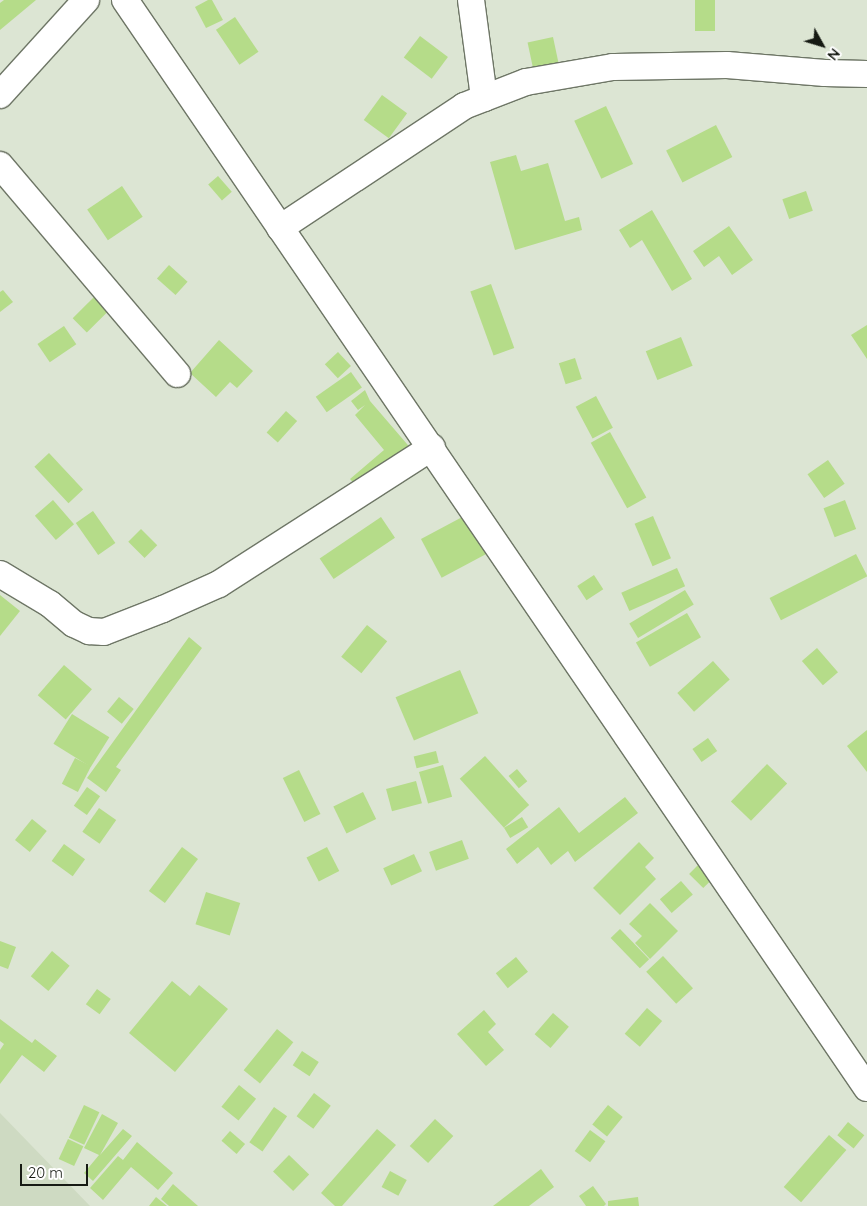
<!DOCTYPE html>
<html>
<head>
<meta charset="utf-8">
<style>
	body { margin:0 }
	#map { position:relative; width:867px; height:1206px; overflow:hidden; background:#dce5d3; font-family:Quicksand,sans-serif }
	div>[style] { position:absolute }
	.built>* { inset:0; background:#cedac2 }
	.building>* { inset:0; background:#b5dc89; transform-origin:0 0 }
	.roads { filter:drop-shadow(1px 0 #6e7666) drop-shadow(-1px 0 #6e7666) drop-shadow(0 1px #6e7666) drop-shadow(0 -1px #6e7666) }
	.street>* { height:26px; margin:-13px; padding:0 13px; transform-origin:13px; border-radius:13px; background:#fff }
	span { translate:-50% -50%; white-space:nowrap; text-align:center; line-height:1.15; -webkit-text-stroke:4.5px #fff; paint-order:stroke }
	.north { position:absolute; left:797px; top:20px; width:50px; height:50px; -webkit-text-stroke:4px #fff; paint-order:stroke; rotate:129deg; font-size:14px; font-weight:700; line-height:20px; text-align:center; color:#161a13 }
	.north::after { content:''; display:block; margin:auto; width:18px; height:22px; background:#161a13; clip-path:polygon(50% 0,100% 100%,50% 72%,0 100%) }
	.scale { position:absolute; left:20px; top:1164px; width:68px; height:22px; box-sizing:border-box; border:2px solid #161a13; border-top:0; padding-left:6px; font-size:15px; line-height:18px; white-space:nowrap; color:#161a13; -webkit-text-stroke:4px #fff; paint-order:stroke }
</style>
</head>
<body>
<div id="map">
	<div class="built">
		<i style="clip-path:polygon(0 1113px,90px 1206px,0 1206px)"></i>
	</div>
	<div class="building">
		<i style="clip-path:polygon(4px 0,36px 0,0 30px,0 3px)"></i>
		<i style="clip-path:polygon(208px 0,212px 0,223px 20px,206px 28px,195px 7px)"></i>
		<i style="left:695px;top:0;width:20px;height:31px"></i>
		<i style="left:235px;top:17px;width:42px;height:23px;rotate:56deg"></i>
		<i style="left:420px;top:36px;width:35px;height:27px;rotate:37deg"></i>
		<i style="left:553px;top:37px;width:33px;height:26px;rotate:78deg"></i>
		<i style="left:382px;top:95px;width:31px;height:31px;rotate:36deg"></i>
		<i style="left:606px;top:106px;width:64px;height:35px;rotate:65deg"></i>
		<i style="left:716px;top:125px;width:36px;height:56px;rotate:63deg"></i>
		<i style="clip-path:polygon(516px 155px,521px 171px,548px 163px,565px 221px,579px 217px,582px 230px,515px 250px,490px 162px)"></i>
		<i style="left:218px;top:176px;width:21px;height:13px;rotate:49deg"></i>
		<i style="left:122px;top:186px;width:37px;height:42px;rotate:56deg"></i>
		<i style="left:806px;top:191px;width:21px;height:25px;rotate:71deg"></i>
		<i style="clip-path:polygon(652px 210px,692px 279px,672px 291px,642px 240px,630px 248px,619px 230px)"></i>
		<i style="clip-path:polygon(729px 226px,753px 260px,732px 275px,719px 256px,704px 267px,693px 251px)"></i>
		<i style="left:169px;top:265px;width:25px;height:18px;rotate:42deg"></i>
		<i style="left:491px;top:284px;width:68px;height:22px;rotate:70deg"></i>
		<i style="clip-path:polygon(3px 290px,13px 302px,0 312px,0 292px)"></i>
		<i style="left:96px;top:295px;width:20px;height:33px;rotate:45deg"></i>
		<i style="clip-path:polygon(867px 325px,867px 359px,851px 335px)"></i>
		<i style="left:64px;top:326px;width:22px;height:32px;rotate:56deg"></i>
		<i style="left:681px;top:337px;width:31px;height:38px;rotate:68deg"></i>
		<i style="clip-path:polygon(219px 340px,253px 371px,237px 388px,230px 382px,216px 397px,190px 373px)"></i>
		<i style="left:338px;top:352px;width:19px;height:18px;rotate:47deg"></i>
		<i style="left:575px;top:358px;width:22px;height:17px;rotate:72deg"></i>
		<i style="left:351px;top:372px;width:19px;height:43px;rotate:55deg"></i>
		<i style="clip-path:polygon(365px 390px,370px 401px,413px 451px,360px 490px,350px 479px,384px 450px,355px 415px,365px 405px,358px 410px,351px 401px)"></i>
		<i style="left:596px;top:396px;width:36px;height:23px;rotate:62deg"></i>
		<i style="left:286px;top:411px;width:15px;height:29px;rotate:42deg"></i>
		<i style="left:610px;top:432px;width:75px;height:22px;rotate:61deg"></i>
		<i style="left:49px;top:453px;width:50px;height:20px;rotate:47deg"></i>
		<i style="left:828px;top:460px;width:29px;height:25px;rotate:55deg"></i>
		<i style="left:53px;top:500px;width:32px;height:24px;rotate:49deg"></i>
		<i style="left:845px;top:500px;width:31px;height:23px;rotate:69deg"></i>
		<i style="left:93px;top:511px;width:39px;height:21px;rotate:55deg"></i>
		<i style="left:466px;top:515px;width:44px;height:51px;rotate:62deg"></i>
		<i style="left:653px;top:516px;width:46px;height:20px;rotate:67deg"></i>
		<i style="left:381px;top:517px;width:25px;height:74px;rotate:56deg"></i>
		<i style="left:141px;top:529px;width:23px;height:18px;rotate:45deg"></i>
		<i style="left:856px;top:554px;width:25px;height:97px;rotate:63deg"></i>
		<i style="left:677px;top:568px;width:20px;height:61px;rotate:66deg"></i>
		<i style="left:594px;top:575px;width:17px;height:20px;rotate:57deg"></i>
		<i style="left:685px;top:590px;width:17px;height:65px;rotate:59deg"></i>
		<i style="clip-path:polygon(0 595px,20px 611px,0 636px)"></i>
		<i style="left:687px;top:613px;width:28px;height:59px;rotate:60deg"></i>
		<i style="left:367px;top:625px;width:26px;height:41px;rotate:39deg"></i>
		<i style="clip-path:polygon(189px 637px,202px 648px,116px 767px,121px 770px,106px 792px,87px 778px)"></i>
		<i style="left:817px;top:648px;width:32px;height:20px;rotate:49deg"></i>
		<i style="left:713px;top:661px;width:25px;height:48px;rotate:48deg"></i>
		<i style="left:64px;top:665px;width:37px;height:40px;rotate:41deg"></i>
		<i style="left:460px;top:670px;width:47px;height:70px;rotate:67deg"></i>
		<i style="left:119px;top:697px;width:19px;height:19px;rotate:39deg"></i>
		<i style="left:72px;top:714px;width:44px;height:35px;rotate:32deg"></i>
		<i style="clip-path:polygon(867px 730px,867px 772px,847px 746px)"></i>
		<i style="left:708px;top:738px;width:16px;height:19px;rotate:55deg"></i>
		<i style="left:436px;top:751px;width:12px;height:23px;rotate:76deg"></i>
		<i style="left:485px;top:756px;width:66px;height:34px;rotate:48deg"></i>
		<i style="left:75px;top:758px;width:18px;height:29px;rotate:27deg"></i>
		<i style="left:767px;top:764px;width:28px;height:52px;rotate:44deg"></i>
		<i style="left:443px;top:765px;width:33px;height:25px;rotate:74deg"></i>
		<i style="left:517px;top:769px;width:16px;height:11px;rotate:50deg"></i>
		<i style="left:299px;top:770px;width:49px;height:18px;rotate:64deg"></i>
		<i style="left:416px;top:781px;width:23px;height:31px;rotate:75deg"></i>
		<i style="left:87px;top:787px;width:16px;height:23px;rotate:35deg"></i>
		<i style="left:363px;top:792px;width:30px;height:33px;rotate:64deg"></i>
		<i style="clip-path:polygon(625px 797px,638px 813px,575px 862px,568px 851px,551px 865px,538px 847px,517px 864px,506px 849px,559px 807px,579px 833px)"></i>
		<i style="left:99px;top:808px;width:21px;height:29px;rotate:35deg"></i>
		<i style="left:522px;top:817px;width:12px;height:21px;rotate:59deg"></i>
		<i style="left:32px;top:819px;width:19px;height:27px;rotate:39deg"></i>
		<i style="left:462px;top:840px;width:20px;height:35px;rotate:70deg"></i>
		<i style="clip-path:polygon(639px 842px,654px 858px,645px 867px,656px 879px,620px 915px,593px 888px)"></i>
		<i style="left:64px;top:844px;width:26px;height:21px;rotate:36deg"></i>
		<i style="left:182px;top:847px;width:20px;height:55px;rotate:37deg"></i>
		<i style="left:327px;top:847px;width:27px;height:23px;rotate:63deg"></i>
		<i style="left:414px;top:854px;width:19px;height:34px;rotate:65deg"></i>
		<i style="left:699px;top:864px;width:20px;height:14px;rotate:45deg"></i>
		<i style="left:681px;top:881px;width:18px;height:28px;rotate:49deg"></i>
		<i style="left:206px;top:892px;width:36px;height:34px;rotate:18deg"></i>
		<i style="clip-path:polygon(650px 903px,678px 931px,650px 959px,635px 943px,642px 936px,629px 924px)"></i>
		<i style="left:620px;top:929px;width:42px;height:13px;rotate:46deg"></i>
		<i style="clip-path:polygon(0 941px,16px 947px,8px 969px,0 966px)"></i>
		<i style="left:52px;top:951px;width:23px;height:33px;rotate:40deg"></i>
		<i style="left:663px;top:956px;width:44px;height:23px;rotate:47deg"></i>
		<i style="left:516px;top:957px;width:19px;height:26px;rotate:51deg"></i>
		<i style="clip-path:polygon(172px 981px,190px 996px,199px 985px,228px 1009px,175px 1072px,129px 1033px)"></i>
		<i style="left:97px;top:989px;width:17px;height:19px;rotate:36deg"></i>
		<i style="left:647px;top:1008px;width:20px;height:34px;rotate:41deg"></i>
		<i style="clip-path:polygon(484px 1010px,496px 1024px,488px 1032px,504px 1050px,486px 1066px,457px 1034px)"></i>
		<i style="left:553px;top:1013px;width:21px;height:28px;rotate:41deg"></i>
		<i style="clip-path:polygon(0 1019px,32px 1043px,35px 1039px,57px 1056px,44px 1072px,22px 1055px,0 1084px,0 1050px,4px 1044px,0 1041px)"></i>
		<i style="left:277px;top:1029px;width:21px;height:53px;rotate:39deg"></i>
		<i style="left:302px;top:1051px;width:20px;height:17px;rotate:33deg"></i>
		<i style="left:239px;top:1085px;width:22px;height:28px;rotate:39deg"></i>
		<i style="left:314px;top:1093px;width:21px;height:29px;rotate:37deg"></i>
		<i style="left:84px;top:1105px;width:17px;height:36px;rotate:25deg"></i>
		<i style="left:608px;top:1105px;width:19px;height:25px;rotate:39deg"></i>
		<i style="left:274px;top:1107px;width:16px;height:43px;rotate:35deg"></i>
		<i style="clip-path:polygon(102px 1114px,118px 1123px,100px 1155px,123px 1129px,132px 1136px,93px 1181px,84px 1173px,99px 1155px,84px 1148px)"></i>
		<i style="left:435px;top:1119px;width:25px;height:37px;rotate:43deg"></i>
		<i style="left:848px;top:1122px;width:21px;height:17px;rotate:39deg"></i>
		<i style="clip-path:polygon(377px 1129px,396px 1145px,342px 1206px,335px 1206px,321px 1193px)"></i>
		<i style="left:590px;top:1130px;width:19px;height:26px;rotate:36deg"></i>
		<i style="left:230px;top:1131px;width:20px;height:13px;rotate:41deg"></i>
		<i style="left:829px;top:1135px;width:23px;height:69px;rotate:41deg"></i>
		<i style="left:68px;top:1139px;width:17px;height:22px;rotate:25deg"></i>
		<i style="clip-path:polygon(137px 1142px,173px 1173px,158px 1190px,131px 1167px,103px 1200px,90px 1188px,118px 1156px,123px 1160px)"></i>
		<i style="left:289px;top:1155px;width:28px;height:23px;rotate:44deg"></i>
		<i style="clip-path:polygon(541px 1169px,554px 1187px,529px 1206px,493px 1206px)"></i>
		<i style="left:390px;top:1171px;width:19px;height:18px;rotate:28deg"></i>
		<i style="clip-path:polygon(173px 1184px,198px 1206px,169px 1206px,161px 1199px)"></i>
		<i style="clip-path:polygon(593px 1186px,606px 1204px,604px 1206px,586px 1206px,579px 1196px)"></i>
		<i style="clip-path:polygon(156px 1197px,167px 1206px,149px 1206px)"></i>
		<i style="clip-path:polygon(638px 1197px,639px 1206px,608px 1206px,608px 1201px)"></i>
	</div>
	<div class="roads">
		<div class="street">
			<i style="left:125px;top:0;width:1317px;rotate:55.71deg"></i>
			<i style="left:471px;top:0;width:99px;rotate:82.4deg"></i>
			<i style="left:0;top:95px;width:128px;rotate:-47.8deg"></i>
			<i style="left:0;top:165px;width:274px;rotate:49.7deg"></i>
			<i style="left:280px;top:228px;width:221px;rotate:-33.5deg"></i>
			<i style="left:464px;top:106px;width:66px;rotate:-21.2deg"></i>
			<i style="left:526px;top:82px;width:88px;rotate:-9.8deg"></i>
			<i style="left:613px;top:67px;width:114px;rotate:-1deg"></i>
			<i style="left:727px;top:65px;width:98px;rotate:4.7deg"></i>
			<i style="left:825px;top:73px;width:42px;rotate:1.4deg"></i>
			<i style="left:0;top:574px;width:58px;rotate:31deg"></i>
			<i style="left:50px;top:604px;width:31px;rotate:40deg"></i>
			<i style="left:74px;top:624px;width:17px;rotate:25deg"></i>
			<i style="left:89px;top:631px;width:15px;rotate:4deg"></i>
			<i style="left:104px;top:632px;width:63px;rotate:-21.3deg"></i>
			<i style="left:163px;top:609px;width:61px;rotate:-24.1deg"></i>
			<i style="left:219px;top:584px;width:253px;rotate:-32.7deg"></i>
		</div>
	</div>
	<div class="north">N</div>
	<div class="scale">20 m</div>
</div>
</body>
</html>
